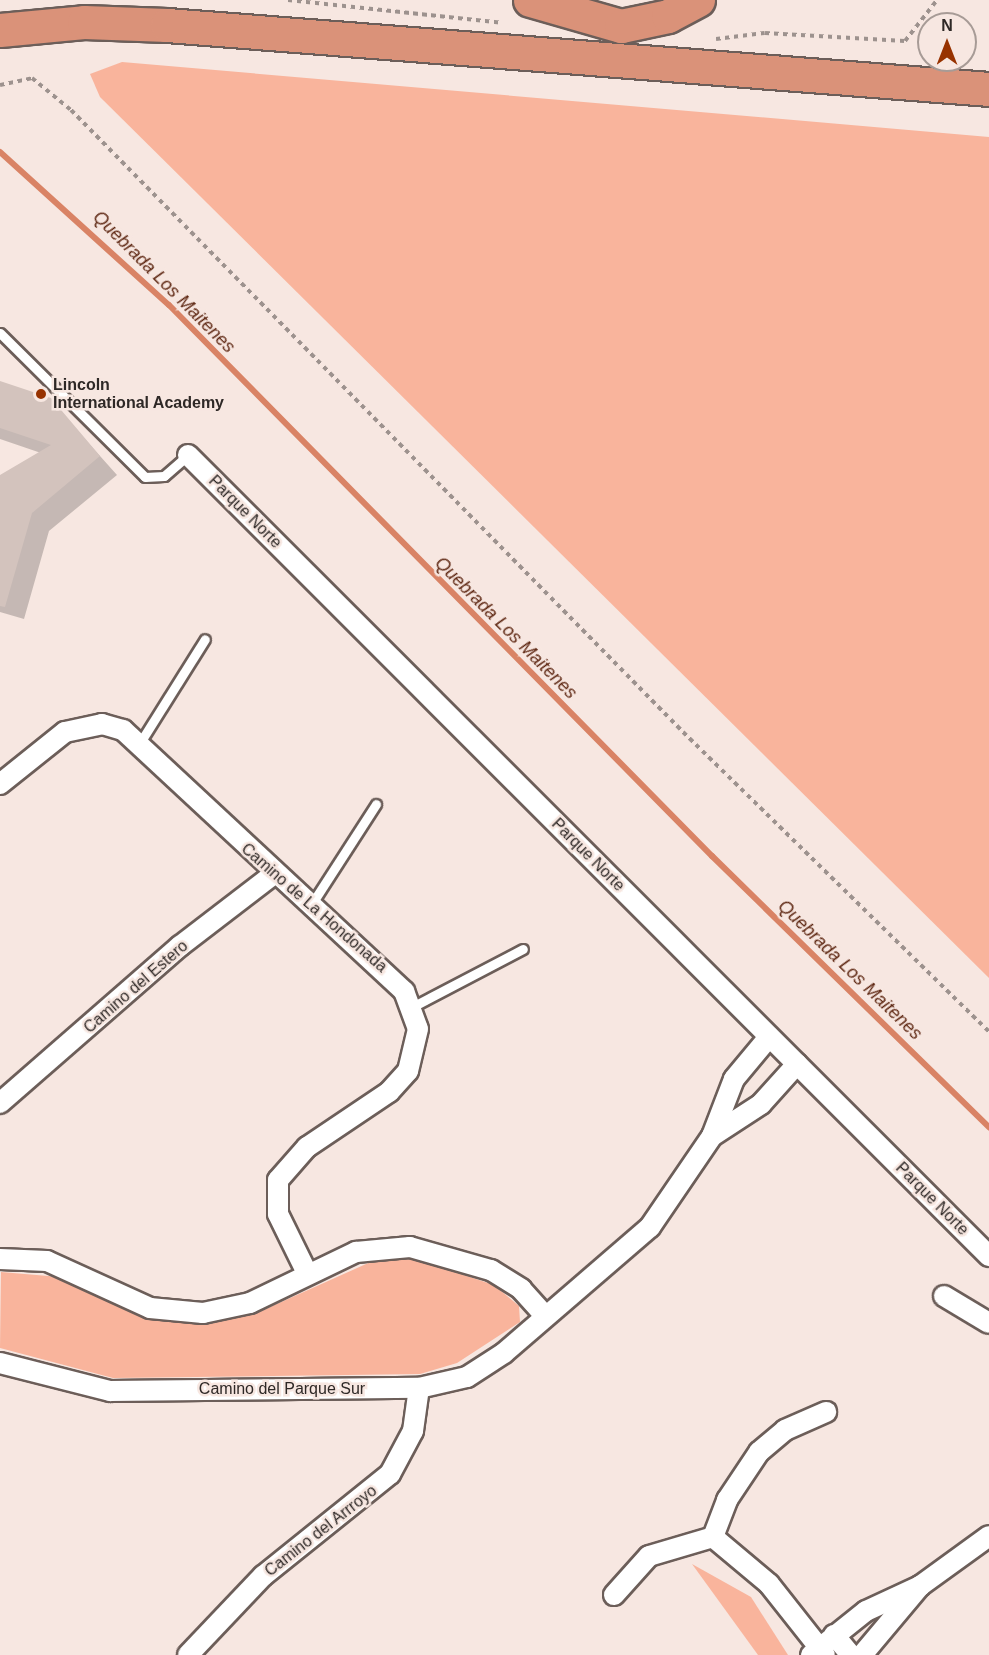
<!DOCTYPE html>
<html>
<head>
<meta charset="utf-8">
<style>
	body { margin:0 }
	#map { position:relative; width:989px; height:1655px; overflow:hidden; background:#f7e7e1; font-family:Arial,sans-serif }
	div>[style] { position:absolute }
	.green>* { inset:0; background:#f9b49c }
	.shadow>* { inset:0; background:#0003 }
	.stream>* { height:6px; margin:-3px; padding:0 3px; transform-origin:3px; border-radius:3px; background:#d98365 }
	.building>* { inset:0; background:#d3c3bd }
	.path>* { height:4px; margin-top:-2px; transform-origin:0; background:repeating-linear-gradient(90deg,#9d928e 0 4.5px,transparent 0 9px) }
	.roads { filter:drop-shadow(2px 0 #6c5e59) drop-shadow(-2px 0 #6c5e59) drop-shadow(0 2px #6c5e59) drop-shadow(0 -2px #6c5e59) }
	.lane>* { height:9px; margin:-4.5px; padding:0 4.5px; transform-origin:4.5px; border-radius:4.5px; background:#fff }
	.street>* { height:20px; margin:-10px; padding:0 10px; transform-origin:10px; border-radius:10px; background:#fff }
	.highway>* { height:33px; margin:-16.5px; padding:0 16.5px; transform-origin:16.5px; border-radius:16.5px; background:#da9279 }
	.dots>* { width:16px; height:16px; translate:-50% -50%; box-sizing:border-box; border:3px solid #f7e7e1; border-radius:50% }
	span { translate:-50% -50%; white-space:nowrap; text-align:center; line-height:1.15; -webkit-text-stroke:5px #f7e7e1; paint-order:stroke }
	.poi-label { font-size:16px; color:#2e2826; font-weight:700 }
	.left { translate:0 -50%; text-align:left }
	.street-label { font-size:16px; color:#2e2826 }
	.water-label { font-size:18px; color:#5d2611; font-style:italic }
	.north { position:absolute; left:917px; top:12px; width:60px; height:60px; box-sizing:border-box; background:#f7e7e1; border:2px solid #a79b96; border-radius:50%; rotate:0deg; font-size:16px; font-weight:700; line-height:24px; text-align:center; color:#2e2826 }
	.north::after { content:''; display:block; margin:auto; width:21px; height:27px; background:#973200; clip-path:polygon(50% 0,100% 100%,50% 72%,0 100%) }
</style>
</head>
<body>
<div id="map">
	<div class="green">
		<i style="clip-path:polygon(122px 62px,989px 137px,989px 978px,100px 97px,90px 74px)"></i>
		<i style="clip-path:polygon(416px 1259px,494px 1285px,519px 1306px,520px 1322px,457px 1363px,420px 1374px,113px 1378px,0 1348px,1px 1272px,60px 1277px,143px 1318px,211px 1322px,259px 1312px,375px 1260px)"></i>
		<i style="clip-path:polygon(692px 1564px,751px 1597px,788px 1655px,758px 1655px)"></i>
	</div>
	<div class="shadow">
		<i style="clip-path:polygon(0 383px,50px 400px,117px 475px,49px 531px,24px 619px,0 612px,0 482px,41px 453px,0 439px)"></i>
	</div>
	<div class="stream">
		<i style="left:0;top:152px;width:228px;rotate:42.2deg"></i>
		<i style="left:169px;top:305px;width:774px;rotate:45.42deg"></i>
		<i style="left:712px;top:856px;width:388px;rotate:44.4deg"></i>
	</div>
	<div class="building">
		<i style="clip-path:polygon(0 381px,51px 398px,100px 456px,32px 513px,5px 607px,0 606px,0 475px,51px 445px,0 428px)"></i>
	</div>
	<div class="path">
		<i style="left:288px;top:0;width:215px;rotate:6.1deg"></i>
		<i style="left:716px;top:39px;width:49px;rotate:-7deg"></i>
		<i style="left:765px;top:33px;width:140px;rotate:3.3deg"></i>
		<i style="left:905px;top:41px;width:52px;rotate:-52deg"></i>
		<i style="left:0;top:85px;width:33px;rotate:-12deg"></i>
		<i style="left:32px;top:78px;width:50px;rotate:39.4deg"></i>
		<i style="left:71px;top:110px;width:873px;rotate:45.46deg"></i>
		<i style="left:683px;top:732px;width:429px;rotate:44.4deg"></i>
	</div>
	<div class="roads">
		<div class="lane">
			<i style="left:0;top:333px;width:204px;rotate:44.8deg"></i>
			<i style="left:145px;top:477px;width:19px;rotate:-3deg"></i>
			<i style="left:164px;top:476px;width:32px;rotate:-41deg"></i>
			<i style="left:141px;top:741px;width:120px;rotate:-57.9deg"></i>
			<i style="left:311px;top:905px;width:120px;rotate:-57.2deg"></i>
			<i style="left:412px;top:1007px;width:125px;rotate:-27.6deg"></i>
		</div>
		<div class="street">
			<i style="left:188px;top:455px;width:1133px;rotate:45deg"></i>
			<i style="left:0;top:784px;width:83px;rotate:-38.7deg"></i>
			<i style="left:65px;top:732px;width:38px;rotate:-12deg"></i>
			<i style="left:102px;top:724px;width:22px;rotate:16deg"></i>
			<i style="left:123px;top:730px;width:384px;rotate:42.9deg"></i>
			<i style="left:404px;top:991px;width:40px;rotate:69.8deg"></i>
			<i style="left:418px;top:1029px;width:43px;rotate:103.4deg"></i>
			<i style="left:408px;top:1071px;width:28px;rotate:132deg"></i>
			<i style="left:389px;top:1092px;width:99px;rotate:146.1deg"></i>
			<i style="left:307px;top:1147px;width:44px;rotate:131.3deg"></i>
			<i style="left:278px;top:1180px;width:34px;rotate:90deg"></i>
			<i style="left:278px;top:1214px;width:66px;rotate:63.8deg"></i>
			<i style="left:0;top:1103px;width:239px;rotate:-41.1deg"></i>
			<i style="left:180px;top:946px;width:118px;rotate:-37.5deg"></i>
			<i style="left:712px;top:1136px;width:59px;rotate:-33.1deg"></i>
			<i style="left:761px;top:1104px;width:54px;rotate:-48deg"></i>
			<i style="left:0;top:1259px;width:47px;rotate:2.4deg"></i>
			<i style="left:47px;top:1261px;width:113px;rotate:24.5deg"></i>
			<i style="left:150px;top:1308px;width:53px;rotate:5.4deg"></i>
			<i style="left:203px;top:1313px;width:48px;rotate:-12deg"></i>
			<i style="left:250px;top:1303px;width:118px;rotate:-25.7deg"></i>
			<i style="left:356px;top:1252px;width:54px;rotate:-5.3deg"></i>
			<i style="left:410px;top:1247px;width:84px;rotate:15.9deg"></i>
			<i style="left:491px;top:1270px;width:36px;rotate:32deg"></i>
			<i style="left:521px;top:1289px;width:36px;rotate:48deg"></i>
			<i style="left:944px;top:1296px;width:52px;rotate:31deg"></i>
			<i style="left:0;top:1363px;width:114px;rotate:14.3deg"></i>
			<i style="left:110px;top:1391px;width:309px;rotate:-0.6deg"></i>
			<i style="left:419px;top:1388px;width:49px;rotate:-12.9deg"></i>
			<i style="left:467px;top:1377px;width:44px;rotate:-33deg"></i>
			<i style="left:504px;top:1353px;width:193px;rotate:-40.8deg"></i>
			<i style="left:650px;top:1227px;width:110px;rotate:-55.7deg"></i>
			<i style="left:712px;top:1136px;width:61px;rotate:-68.9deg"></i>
			<i style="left:734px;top:1079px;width:55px;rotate:-50.2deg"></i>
			<i style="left:713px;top:1537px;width:40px;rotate:-69deg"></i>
			<i style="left:727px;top:1500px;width:58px;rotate:-56.3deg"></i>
			<i style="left:759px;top:1452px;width:34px;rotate:-40deg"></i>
			<i style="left:785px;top:1430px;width:45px;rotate:-23.7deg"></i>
			<i style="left:614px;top:1595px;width:52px;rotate:-48.1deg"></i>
			<i style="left:649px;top:1556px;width:67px;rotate:-16.5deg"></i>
			<i style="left:713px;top:1537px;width:73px;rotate:40deg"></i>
			<i style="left:769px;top:1584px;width:90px;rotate:51.7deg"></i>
			<i style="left:834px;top:1635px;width:26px;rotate:50deg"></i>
			<i style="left:188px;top:1655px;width:109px;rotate:-46.5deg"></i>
			<i style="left:263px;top:1576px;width:163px;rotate:-38.8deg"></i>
			<i style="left:390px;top:1474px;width:49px;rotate:-61.9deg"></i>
			<i style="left:413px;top:1431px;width:43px;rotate:-82.1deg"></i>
			<i style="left:811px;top:1655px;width:70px;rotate:-38.7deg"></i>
			<i style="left:866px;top:1611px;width:60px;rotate:-24.8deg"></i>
			<i style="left:920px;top:1586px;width:85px;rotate:-35.9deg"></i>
			<i style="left:862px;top:1655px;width:90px;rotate:-50deg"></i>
		</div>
		<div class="highway">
			<i style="left:530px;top:0;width:95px;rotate:15.9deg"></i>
			<i style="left:621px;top:26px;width:48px;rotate:-12deg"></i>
			<i style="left:668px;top:16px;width:34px;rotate:-28deg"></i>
			<i style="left:0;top:30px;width:84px;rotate:-5.4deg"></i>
			<i style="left:84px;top:22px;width:83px;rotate:2.1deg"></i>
			<i style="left:167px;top:25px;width:824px;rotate:4.45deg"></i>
		</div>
	</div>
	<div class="dots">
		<i style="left:41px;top:394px;background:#973200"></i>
	</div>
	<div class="poi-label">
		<span class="left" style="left:53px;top:394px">Lincoln<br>International Academy</span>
	</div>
	<div class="street-label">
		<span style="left:245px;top:512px;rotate:45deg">Parque Norte</span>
		<span style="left:588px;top:855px;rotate:45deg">Parque Norte</span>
		<span style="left:314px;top:908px;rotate:41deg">Camino de La Hondonada</span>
		<span style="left:136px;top:987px;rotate:-41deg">Camino del Estero</span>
		<span style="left:932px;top:1199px;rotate:45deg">Parque Norte</span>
		<span style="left:282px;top:1389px">Camino del Parque Sur</span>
		<span style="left:321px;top:1531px;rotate:-38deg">Camino del Arrroyo</span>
	</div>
	<div class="water-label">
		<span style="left:164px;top:282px;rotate:45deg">Quebrada Los Maitenes</span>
		<span style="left:506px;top:628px;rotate:45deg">Quebrada Los Maitenes</span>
		<span style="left:850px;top:970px;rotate:44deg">Quebrada Los Maitenes</span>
	</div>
	<div class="north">N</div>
</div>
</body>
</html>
